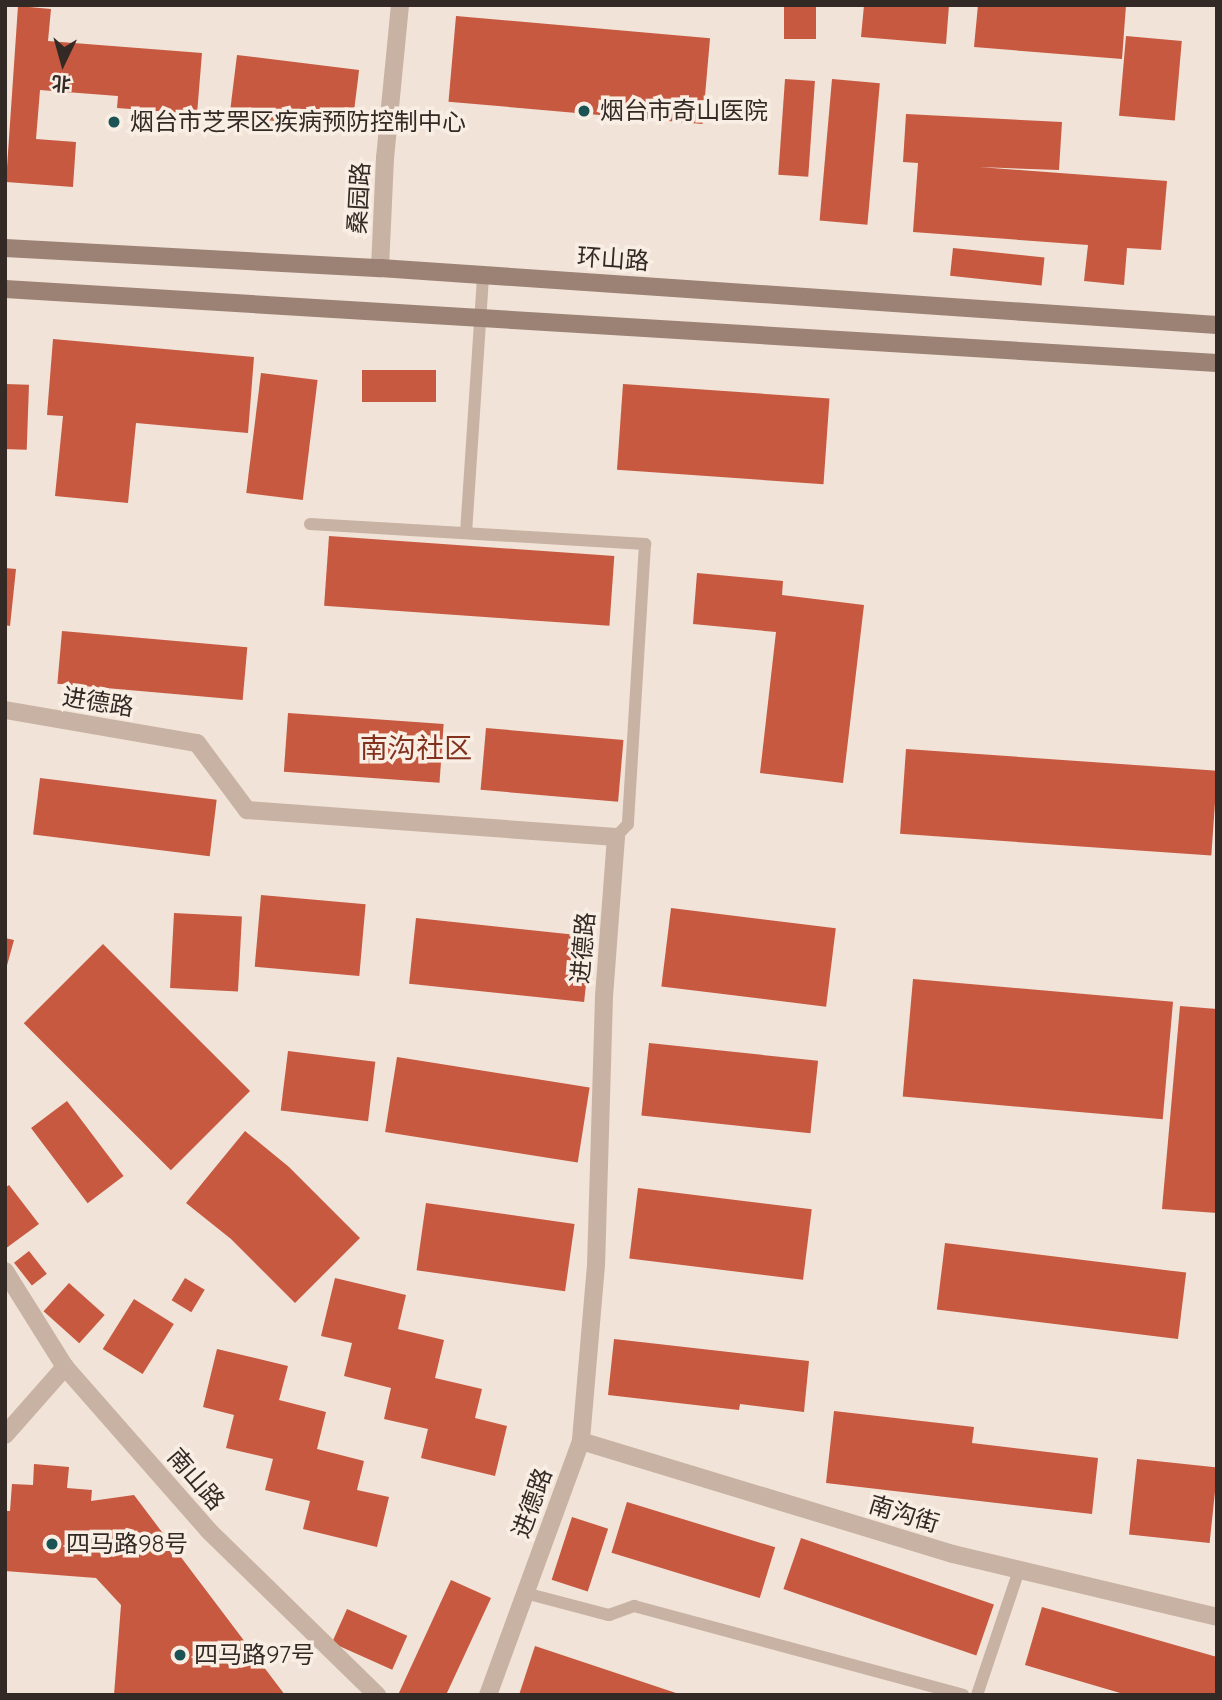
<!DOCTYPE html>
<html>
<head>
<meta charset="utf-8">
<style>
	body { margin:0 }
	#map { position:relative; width:1222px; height:1700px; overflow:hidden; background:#f1e3d7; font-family:Quicksand,"Noto Sans SC",sans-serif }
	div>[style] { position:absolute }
	.building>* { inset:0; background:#c65940; transform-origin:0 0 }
	.service>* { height:12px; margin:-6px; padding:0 6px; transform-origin:6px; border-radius:6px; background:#c8b2a3 }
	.minor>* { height:18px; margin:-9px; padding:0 9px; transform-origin:9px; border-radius:9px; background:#c8b2a3 }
	.secondary>* { height:18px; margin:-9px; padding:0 9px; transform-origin:9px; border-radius:9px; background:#9c8175 }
	.dots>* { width:19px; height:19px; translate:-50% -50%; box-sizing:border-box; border:4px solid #f9eee3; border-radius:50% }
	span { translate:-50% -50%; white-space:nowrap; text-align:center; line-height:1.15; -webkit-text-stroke:7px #f9eee3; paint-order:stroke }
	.poi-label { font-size:24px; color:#332925 }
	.left { translate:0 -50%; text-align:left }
	.street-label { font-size:24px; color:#332925 }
	.quarter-label { font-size:28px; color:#82311f }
	.frame { position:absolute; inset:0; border:7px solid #332925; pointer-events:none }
	.north { position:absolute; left:28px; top:28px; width:70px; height:70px; -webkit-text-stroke:5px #f9eee3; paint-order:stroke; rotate:185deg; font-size:19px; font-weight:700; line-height:28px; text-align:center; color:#332925 }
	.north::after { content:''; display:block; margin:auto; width:24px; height:32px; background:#332925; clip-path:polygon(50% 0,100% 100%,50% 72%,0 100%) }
</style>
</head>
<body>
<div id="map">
	<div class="building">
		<i style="left:784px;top:5px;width:32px;height:34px"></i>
		<i style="clip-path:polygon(864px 5px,949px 5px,946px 44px,861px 37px)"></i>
		<i style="clip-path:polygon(978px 5px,1126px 5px,1122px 59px,974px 47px)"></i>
		<i style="clip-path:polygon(18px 6px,51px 9px,48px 41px,202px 53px,197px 114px,117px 108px,118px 96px,40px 90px,36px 139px,76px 142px,73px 187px,6px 182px)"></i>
		<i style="left:456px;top:16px;width:255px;height:86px;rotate:5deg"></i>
		<i style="left:1126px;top:36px;width:56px;height:80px;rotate:5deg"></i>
		<i style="left:237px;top:55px;width:123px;height:61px;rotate:7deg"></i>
		<i style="left:785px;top:79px;width:30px;height:96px;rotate:4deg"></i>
		<i style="left:832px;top:79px;width:48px;height:142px;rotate:5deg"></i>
		<i style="clip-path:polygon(906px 114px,1062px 122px,1059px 170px,979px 167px,1167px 181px,1161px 250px,1127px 248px,1124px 285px,1084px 281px,1088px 245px,913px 232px,918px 163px,903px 162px)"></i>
		<i style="left:953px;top:248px;width:92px;height:28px;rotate:6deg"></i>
		<i style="clip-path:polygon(53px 339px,254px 357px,248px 433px,136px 423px,128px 503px,55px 496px,63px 416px,47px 415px)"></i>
		<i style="left:362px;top:370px;width:74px;height:32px"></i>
		<i style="left:261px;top:373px;width:57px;height:121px;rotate:7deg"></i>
		<i style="left:5px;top:384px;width:24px;height:65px;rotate:2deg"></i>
		<i style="left:623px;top:384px;width:207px;height:86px;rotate:4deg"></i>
		<i style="left:329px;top:536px;width:286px;height:70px;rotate:4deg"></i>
		<i style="clip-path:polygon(5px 568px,16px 569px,10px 626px,5px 625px)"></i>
		<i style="clip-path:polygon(697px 573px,783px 581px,782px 595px,864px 605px,843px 783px,760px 773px,776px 632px,693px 624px)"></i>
		<i style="left:62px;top:631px;width:186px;height:53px;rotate:5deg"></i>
		<i style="left:288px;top:713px;width:156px;height:59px;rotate:4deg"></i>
		<i style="left:486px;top:728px;width:138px;height:62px;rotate:5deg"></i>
		<i style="left:906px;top:749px;width:312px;height:85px;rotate:4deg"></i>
		<i style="left:40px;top:778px;width:178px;height:57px;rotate:7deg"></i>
		<i style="left:261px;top:895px;width:105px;height:72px;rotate:5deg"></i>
		<i style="left:671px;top:908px;width:166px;height:79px;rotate:7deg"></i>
		<i style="left:174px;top:913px;width:68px;height:75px;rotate:3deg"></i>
		<i style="left:416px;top:918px;width:176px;height:66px;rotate:6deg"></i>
		<i style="clip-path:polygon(5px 938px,14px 940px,6px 969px,5px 969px)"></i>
		<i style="left:103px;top:944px;width:208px;height:112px;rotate:45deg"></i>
		<i style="left:913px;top:979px;width:261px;height:118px;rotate:5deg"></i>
		<i style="clip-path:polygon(1180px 1006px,1217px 1009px,1217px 1213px,1162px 1209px)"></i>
		<i style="left:649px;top:1043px;width:170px;height:73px;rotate:6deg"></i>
		<i style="left:288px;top:1051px;width:88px;height:60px;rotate:7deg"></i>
		<i style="left:397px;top:1057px;width:195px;height:76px;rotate:9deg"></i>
		<i style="left:67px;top:1101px;width:94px;height:45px;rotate:53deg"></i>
		<i style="clip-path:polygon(245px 1131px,289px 1167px,360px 1238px,295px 1303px,231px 1239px,186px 1203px)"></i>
		<i style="clip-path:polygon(9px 1185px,39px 1224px,5px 1249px,5px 1188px)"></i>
		<i style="left:638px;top:1188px;width:175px;height:71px;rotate:7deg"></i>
		<i style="left:426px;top:1203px;width:150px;height:68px;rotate:8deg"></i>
		<i style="left:945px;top:1243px;width:243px;height:67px;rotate:7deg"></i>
		<i style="left:29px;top:1251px;width:29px;height:19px;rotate:52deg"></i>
		<i style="left:185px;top:1278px;width:23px;height:26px;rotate:31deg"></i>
		<i style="clip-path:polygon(335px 1278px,406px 1295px,398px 1329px,444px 1340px,435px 1378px,482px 1389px,475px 1418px,507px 1426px,495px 1476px,421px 1458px,428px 1429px,384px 1419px,391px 1388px,344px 1376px,352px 1343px,321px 1336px)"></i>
		<i style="left:69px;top:1283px;width:48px;height:38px;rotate:42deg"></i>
		<i style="left:134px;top:1299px;width:47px;height:59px;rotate:32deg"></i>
		<i style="clip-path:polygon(614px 1339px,809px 1361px,804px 1412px,740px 1404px,739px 1410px,608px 1395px)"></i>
		<i style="clip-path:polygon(217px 1349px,288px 1366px,279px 1400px,326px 1412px,317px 1449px,364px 1461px,357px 1490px,389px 1497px,377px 1547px,303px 1529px,310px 1501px,265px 1490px,273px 1459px,226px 1448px,234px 1415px,203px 1407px)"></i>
		<i style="clip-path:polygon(834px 1411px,974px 1427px,972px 1443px,1098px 1458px,1092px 1514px,826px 1483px)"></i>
		<i style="left:1137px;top:1459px;width:81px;height:76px;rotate:6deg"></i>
		<i style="clip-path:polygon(34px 1464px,69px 1467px,67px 1488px,92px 1490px,91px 1501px,134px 1495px,285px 1695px,114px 1695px,121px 1605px,96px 1578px,5px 1571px,5px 1511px,10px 1511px,12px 1484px,33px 1485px)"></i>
		<i style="left:627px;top:1502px;width:155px;height:53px;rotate:17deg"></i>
		<i style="left:572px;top:1517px;width:38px;height:66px;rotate:18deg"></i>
		<i style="left:801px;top:1538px;width:204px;height:54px;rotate:19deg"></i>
		<i style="clip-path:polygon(451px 1580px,491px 1598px,446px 1695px,398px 1695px)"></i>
		<i style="clip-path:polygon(1042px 1607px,1217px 1657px,1217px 1695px,1127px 1695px,1025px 1665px)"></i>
		<i style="left:347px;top:1609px;width:66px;height:37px;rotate:24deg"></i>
		<i style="clip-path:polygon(535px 1646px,679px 1694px,679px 1695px,519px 1695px)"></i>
	</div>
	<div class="service">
		<i style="left:310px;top:524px;width:336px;rotate:3.4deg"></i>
		<i style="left:645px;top:544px;width:281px;rotate:93.5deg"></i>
		<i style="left:628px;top:824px;width:18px;rotate:133deg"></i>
		<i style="left:466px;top:533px;width:259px;rotate:-86.2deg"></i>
		<i style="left:525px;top:1593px;width:87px;rotate:14.7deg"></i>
		<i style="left:609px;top:1615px;width:27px;rotate:-20deg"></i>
		<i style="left:634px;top:1606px;width:341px;rotate:15.1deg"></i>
		<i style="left:977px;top:1695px;width:132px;rotate:-71.4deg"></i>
	</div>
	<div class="minor">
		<i style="left:380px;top:268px;width:110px;rotate:-87.4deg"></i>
		<i style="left:385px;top:158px;width:154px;rotate:-84.4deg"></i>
		<i style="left:5px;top:710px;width:195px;rotate:9.8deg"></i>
		<i style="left:197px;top:743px;width:84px;rotate:53.3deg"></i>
		<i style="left:247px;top:810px;width:370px;rotate:4.2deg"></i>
		<i style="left:616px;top:837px;width:160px;rotate:94.3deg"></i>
		<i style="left:604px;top:997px;width:268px;rotate:91.7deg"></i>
		<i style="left:596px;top:1265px;width:177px;rotate:94.9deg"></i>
		<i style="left:581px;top:1441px;width:270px;rotate:110.1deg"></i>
		<i style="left:5px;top:1271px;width:113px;rotate:58deg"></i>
		<i style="left:65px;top:1367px;width:218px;rotate:48.7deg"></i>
		<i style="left:209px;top:1531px;width:235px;rotate:44.3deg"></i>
		<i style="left:5px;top:1435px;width:91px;rotate:-48.6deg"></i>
		<i style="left:581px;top:1441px;width:389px;rotate:16.9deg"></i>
		<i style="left:953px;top:1554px;width:271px;rotate:13.4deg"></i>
	</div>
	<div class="secondary">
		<i style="left:5px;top:248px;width:376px;rotate:3.1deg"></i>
		<i style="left:380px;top:268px;width:839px;rotate:3.9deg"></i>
		<i style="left:5px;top:289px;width:1214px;rotate:3.49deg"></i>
	</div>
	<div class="dots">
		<i style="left:584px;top:111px;background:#1b5354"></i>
		<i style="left:114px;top:122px;background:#1b5354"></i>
		<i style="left:52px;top:1544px;background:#1b5354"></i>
		<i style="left:180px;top:1655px;background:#1b5354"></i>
	</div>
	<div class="poi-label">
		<span class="left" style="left:600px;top:111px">烟台市奇山医院</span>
		<span class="left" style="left:130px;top:122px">烟台市芝罘区疾病预防控制中心</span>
		<span class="left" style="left:66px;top:1544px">四马路98号</span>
		<span class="left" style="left:194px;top:1655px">四马路97号</span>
	</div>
	<div class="street-label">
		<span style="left:359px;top:198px;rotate:-87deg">桑园路</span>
		<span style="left:613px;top:259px;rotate:4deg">环山路</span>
		<span style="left:98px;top:702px;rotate:9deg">进德路</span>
		<span style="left:583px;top:948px;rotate:-85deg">进德路</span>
		<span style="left:196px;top:1479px;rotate:49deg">南山路</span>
		<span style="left:532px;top:1503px;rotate:-70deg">进德路</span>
		<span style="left:904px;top:1514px;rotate:17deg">南沟街</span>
	</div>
	<div class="quarter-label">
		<span style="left:416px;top:748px">南沟社区</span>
	</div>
	<div class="frame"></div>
	<div class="north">北</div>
</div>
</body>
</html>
